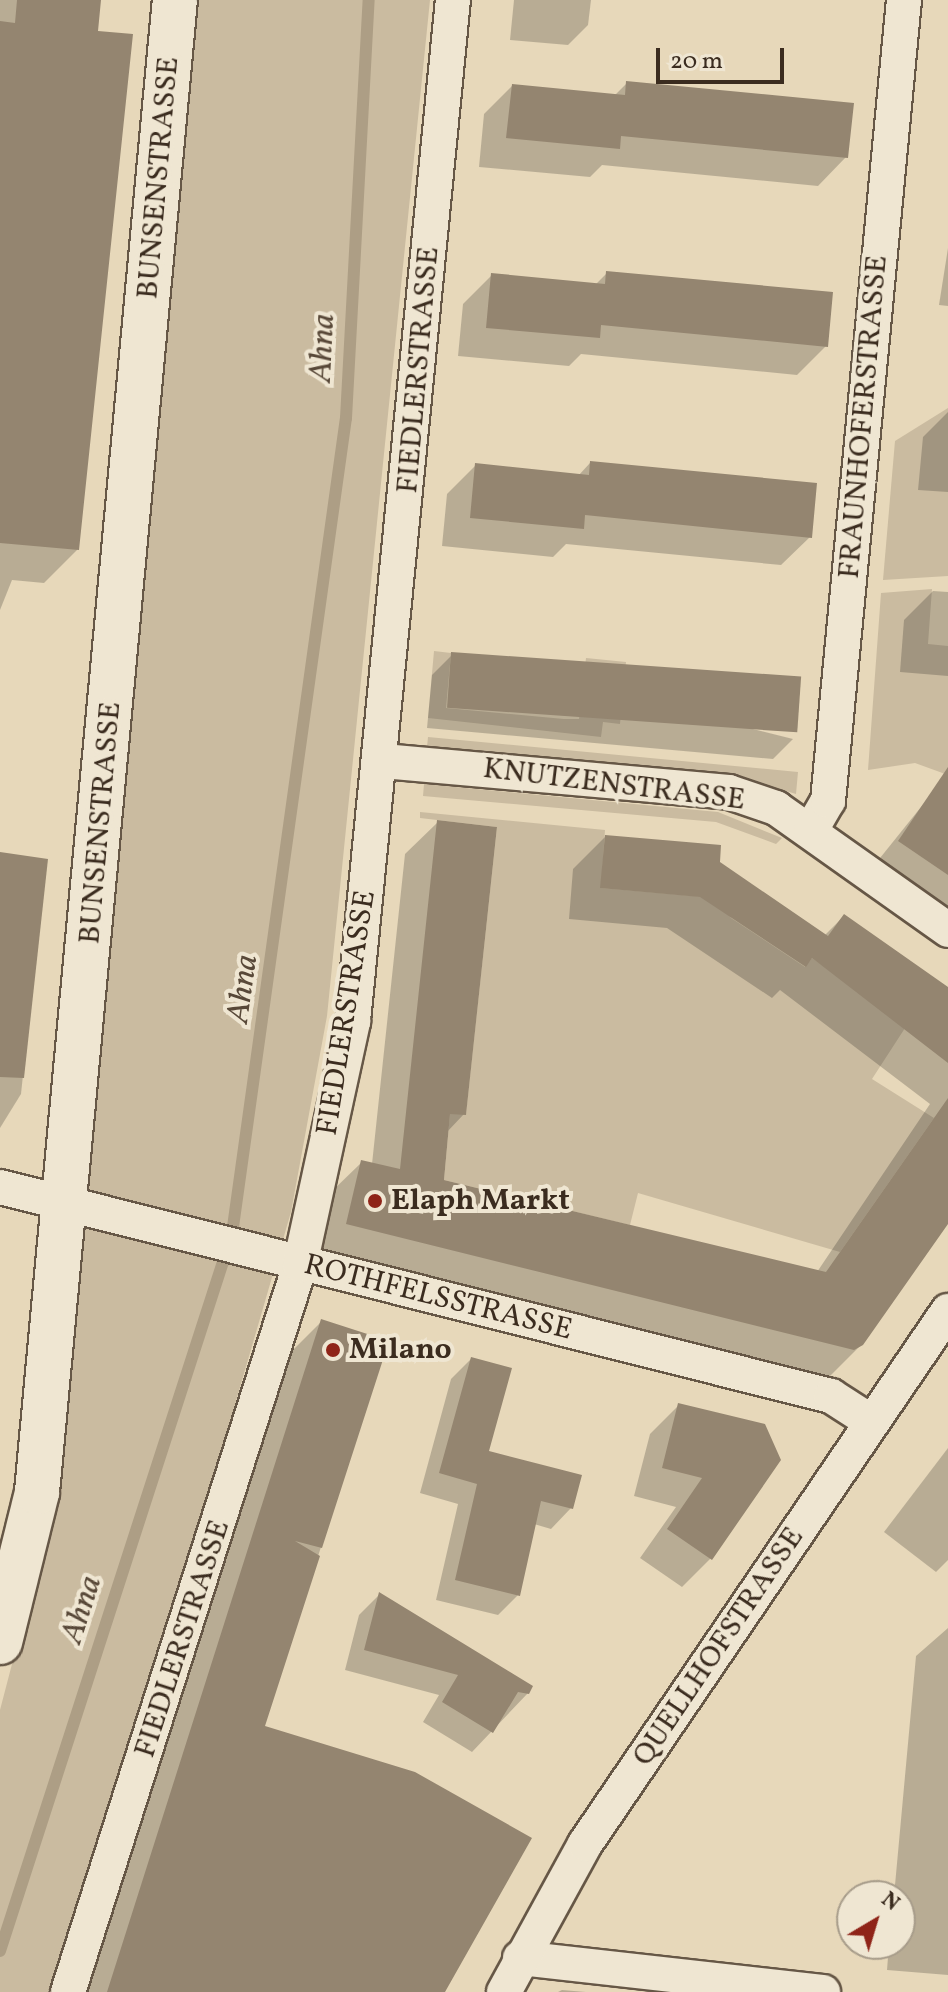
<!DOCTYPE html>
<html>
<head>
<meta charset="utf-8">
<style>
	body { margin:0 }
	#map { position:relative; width:948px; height:1992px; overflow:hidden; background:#e7d8ba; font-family:Vollkorn,serif }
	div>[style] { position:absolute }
	.green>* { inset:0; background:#cabba0 }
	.shadow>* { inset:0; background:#0003 }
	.stream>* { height:12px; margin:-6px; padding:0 6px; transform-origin:6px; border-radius:6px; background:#ad9e85 }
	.building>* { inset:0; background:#948570; transform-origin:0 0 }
	.roads { filter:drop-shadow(2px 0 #665746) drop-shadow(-2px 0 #665746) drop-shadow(0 2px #665746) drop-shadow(0 -2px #665746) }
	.street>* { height:34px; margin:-17px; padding:0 17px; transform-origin:17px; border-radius:17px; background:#efe6d2 }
	.secondary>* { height:44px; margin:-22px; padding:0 22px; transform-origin:22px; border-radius:22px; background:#efe6d2 }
	.dots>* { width:22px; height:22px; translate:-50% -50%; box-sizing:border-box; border:4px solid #efe6d2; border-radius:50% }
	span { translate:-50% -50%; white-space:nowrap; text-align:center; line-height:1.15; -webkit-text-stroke:8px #efe6d2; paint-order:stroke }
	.street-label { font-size:30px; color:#3b2c1f }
	.poi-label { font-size:30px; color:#3b2c1f; font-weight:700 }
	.left { translate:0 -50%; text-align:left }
	.water-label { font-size:32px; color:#584838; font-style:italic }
	.north { position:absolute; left:836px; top:1880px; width:80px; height:80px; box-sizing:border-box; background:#efe6d2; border:2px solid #a79c8a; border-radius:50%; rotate:38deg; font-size:22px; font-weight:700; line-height:32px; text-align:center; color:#3b2c1f }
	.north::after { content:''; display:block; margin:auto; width:28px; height:36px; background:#8f2418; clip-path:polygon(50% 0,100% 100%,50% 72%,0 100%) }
	.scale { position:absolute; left:656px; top:48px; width:128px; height:36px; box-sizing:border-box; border:4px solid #3b2c1f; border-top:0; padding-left:10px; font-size:24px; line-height:28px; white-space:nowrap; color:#3b2c1f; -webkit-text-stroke:6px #efe6d2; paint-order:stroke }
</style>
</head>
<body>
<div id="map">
	<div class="green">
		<i style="clip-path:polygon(192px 0,430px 0,327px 1016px,291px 1212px,64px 1992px,0 1992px,0 1710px,52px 1511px)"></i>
		<i style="clip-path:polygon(948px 408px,948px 576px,883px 580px,895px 441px)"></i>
		<i style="clip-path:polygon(932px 589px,928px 644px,948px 646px,948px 775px,915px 763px,868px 770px,881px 593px)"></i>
		<i style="clip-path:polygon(434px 651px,451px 653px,446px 708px,564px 719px,579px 719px,586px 658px,626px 662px,620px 724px,603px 722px,601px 737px,428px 718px)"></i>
		<i style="clip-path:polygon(428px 737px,798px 772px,796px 794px,737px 776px,427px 747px)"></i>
		<i style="clip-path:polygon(424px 784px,718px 812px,782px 838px,776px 844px,716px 822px,423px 796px)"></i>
		<i style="clip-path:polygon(420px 812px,605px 830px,601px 888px,717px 898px,731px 918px,805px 967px,812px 958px,907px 1025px,872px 1079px,934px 1118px,840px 1252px,638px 1193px,630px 1225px,444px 1180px,450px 1113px,466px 1114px,497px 827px,420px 818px)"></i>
	</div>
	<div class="shadow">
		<i style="clip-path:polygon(0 0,99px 0,77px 550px,44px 583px,12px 580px,0 610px)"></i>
		<i style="clip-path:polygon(514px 0,591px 0,588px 25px,568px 45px,510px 40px)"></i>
		<i style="clip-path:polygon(627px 83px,846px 157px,818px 186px,602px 165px,590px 177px,479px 167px,484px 114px,512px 86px,614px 96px)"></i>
		<i style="clip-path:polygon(948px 248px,948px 306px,939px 305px)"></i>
		<i style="clip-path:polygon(607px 273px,826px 346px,797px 375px,581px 354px,569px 366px,458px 356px,463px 304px,492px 275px,595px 285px)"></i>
		<i style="clip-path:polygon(948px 412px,948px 492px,918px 490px,923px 437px)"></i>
		<i style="clip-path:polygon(590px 463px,810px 537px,781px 565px,566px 544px,553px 557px,442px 546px,447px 494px,476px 465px,578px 476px)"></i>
		<i style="clip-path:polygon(933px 591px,948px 592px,948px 676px,900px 672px,904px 620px)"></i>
		<i style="clip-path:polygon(452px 655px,793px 739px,773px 759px,427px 728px,432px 675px)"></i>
		<i style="clip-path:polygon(933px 792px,948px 802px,948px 928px,868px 873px)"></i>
		<i style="clip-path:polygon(438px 822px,464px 1114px,447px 1132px,441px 1181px,817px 1272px,930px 1104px,780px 990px,772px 998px,667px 928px,569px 919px,573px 869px,605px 837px,718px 863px,824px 936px,844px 916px,948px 989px,948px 1220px,862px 1344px,829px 1377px,820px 1381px,314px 1256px,329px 1194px,362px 1162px,372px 1164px,405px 854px)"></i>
		<i style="clip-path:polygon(0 854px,46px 860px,21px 1094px,0 1128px)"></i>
		<i style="clip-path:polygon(322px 1321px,321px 1547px,263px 1728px,443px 1992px,85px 1992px,290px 1353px)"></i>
		<i style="clip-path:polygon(471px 1359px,487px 1452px,571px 1508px,551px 1529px,534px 1524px,518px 1595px,498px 1615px,436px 1600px,458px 1504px,420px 1493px,451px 1379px)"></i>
		<i style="clip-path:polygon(679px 1405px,763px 1426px,710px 1559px,682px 1587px,640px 1558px,676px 1507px,634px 1496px,650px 1434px)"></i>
		<i style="clip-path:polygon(948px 1448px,948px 1560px,936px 1572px,884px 1532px)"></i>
		<i style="clip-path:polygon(379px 1595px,528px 1693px,472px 1752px,423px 1722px,439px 1695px,345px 1670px,359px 1615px)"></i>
		<i style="clip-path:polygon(948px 1628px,948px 1975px,887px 1970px,889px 1944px,900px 1944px,900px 1896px,894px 1896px,916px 1656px)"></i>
		<i style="clip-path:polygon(562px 1990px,586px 1992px,558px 1992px)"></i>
	</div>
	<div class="stream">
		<i style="left:0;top:1951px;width:754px;rotate:-72.07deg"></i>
		<i style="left:232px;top:1234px;width:824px;rotate:-82.05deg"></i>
		<i style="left:346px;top:418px;width:419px;rotate:-86.9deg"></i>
	</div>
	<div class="building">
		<i style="clip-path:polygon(17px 0,101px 0,98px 31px,133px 34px,79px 550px,0 543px,0 21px,15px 23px)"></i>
		<i style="clip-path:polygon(626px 81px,854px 103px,848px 158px,621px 136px,620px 149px,506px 138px,512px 84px,625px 95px)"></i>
		<i style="clip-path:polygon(606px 271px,833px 292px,828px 347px,601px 325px,600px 338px,486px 328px,491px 273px,605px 284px)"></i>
		<i style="clip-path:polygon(590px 461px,817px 483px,812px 538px,585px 515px,584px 529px,470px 518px,475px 463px,589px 475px)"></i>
		<i style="left:451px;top:652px;width:351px;height:56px;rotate:4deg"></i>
		<i style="clip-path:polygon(948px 767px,948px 875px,898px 841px)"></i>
		<i style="clip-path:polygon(437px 820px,497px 827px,466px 1115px,450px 1114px,444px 1180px,826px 1272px,948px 1098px,948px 1224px,863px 1345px,854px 1350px,346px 1224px,361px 1160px,400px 1169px)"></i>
		<i style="clip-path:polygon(605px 835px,721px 845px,720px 862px,828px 936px,844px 914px,948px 987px,948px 1063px,812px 958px,806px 967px,700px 897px,600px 888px)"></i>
		<i style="clip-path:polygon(0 852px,48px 859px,24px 1078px,0 1077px)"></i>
		<i style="clip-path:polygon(321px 1319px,389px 1341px,322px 1548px,295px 1541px,320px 1556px,265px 1726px,415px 1772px,532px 1838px,445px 1992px,107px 1992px)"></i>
		<i style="clip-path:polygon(471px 1357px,512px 1368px,489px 1451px,582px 1475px,573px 1509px,541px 1501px,520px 1596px,455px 1580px,477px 1484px,439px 1473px)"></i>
		<i style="clip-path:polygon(678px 1403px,765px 1424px,781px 1460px,712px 1560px,667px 1529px,702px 1478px,662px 1468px)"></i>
		<i style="clip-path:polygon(379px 1592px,533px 1686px,529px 1694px,518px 1692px,493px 1733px,442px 1702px,458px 1675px,364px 1650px)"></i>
	</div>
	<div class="roads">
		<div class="street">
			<i style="left:383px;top:761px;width:347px;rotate:5.1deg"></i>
			<i style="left:729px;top:792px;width:50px;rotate:18.8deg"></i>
			<i style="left:776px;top:808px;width:211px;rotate:35.3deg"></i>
			<i style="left:811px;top:830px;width:34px;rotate:-60deg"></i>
			<i style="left:828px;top:801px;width:805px;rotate:-84.58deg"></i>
			<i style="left:0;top:1187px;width:857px;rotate:14.12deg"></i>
			<i style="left:831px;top:1396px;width:46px;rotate:32.7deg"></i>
			<i style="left:520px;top:1958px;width:305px;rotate:6.4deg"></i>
			<i style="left:68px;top:1992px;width:763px;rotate:-72.3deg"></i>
			<i style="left:300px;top:1265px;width:250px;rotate:-77.7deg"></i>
			<i style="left:353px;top:1021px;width:1026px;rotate:-84.41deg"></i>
			<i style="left:504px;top:1992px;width:169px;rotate:-61.3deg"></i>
			<i style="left:585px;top:1844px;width:645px;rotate:-55.74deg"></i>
		</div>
		<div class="secondary">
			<i style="left:0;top:1642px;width:154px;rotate:-76.1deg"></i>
			<i style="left:37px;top:1492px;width:1498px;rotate:-84.72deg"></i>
		</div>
	</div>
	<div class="dots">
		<i style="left:375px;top:1201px;background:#8f2418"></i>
		<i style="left:333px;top:1350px;background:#8f2418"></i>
	</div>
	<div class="street-label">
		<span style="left:159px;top:178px;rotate:-85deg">BUNSENSTRASSE</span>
		<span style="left:419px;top:370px;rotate:-85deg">FIEDLERSTRASSE</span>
		<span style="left:864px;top:417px;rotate:-85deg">FRAUNHOFERSTRASSE</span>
		<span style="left:614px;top:785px;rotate:7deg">KNUTZENSTRASSE</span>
		<span style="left:101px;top:823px;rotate:-85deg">BUNSENSTRASSE</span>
		<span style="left:347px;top:1013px;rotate:-81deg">FIEDLERSTRASSE</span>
		<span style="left:438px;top:1298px;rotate:14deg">ROTHFELSSTRASSE</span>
		<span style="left:183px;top:1639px;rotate:-72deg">FIEDLERSTRASSE</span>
		<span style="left:719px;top:1647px;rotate:-56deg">QUELLHOFSTRASSE</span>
	</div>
	<div class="poi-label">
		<span class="left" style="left:391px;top:1201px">Elaph Markt</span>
		<span class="left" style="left:349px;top:1350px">Milano</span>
	</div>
	<div class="water-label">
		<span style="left:324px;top:348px;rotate:-87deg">Ahna</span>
		<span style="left:244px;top:989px;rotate:-82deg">Ahna</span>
		<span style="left:83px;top:1610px;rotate:-72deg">Ahna</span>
	</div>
	<div class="north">N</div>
	<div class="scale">20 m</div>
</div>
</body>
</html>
